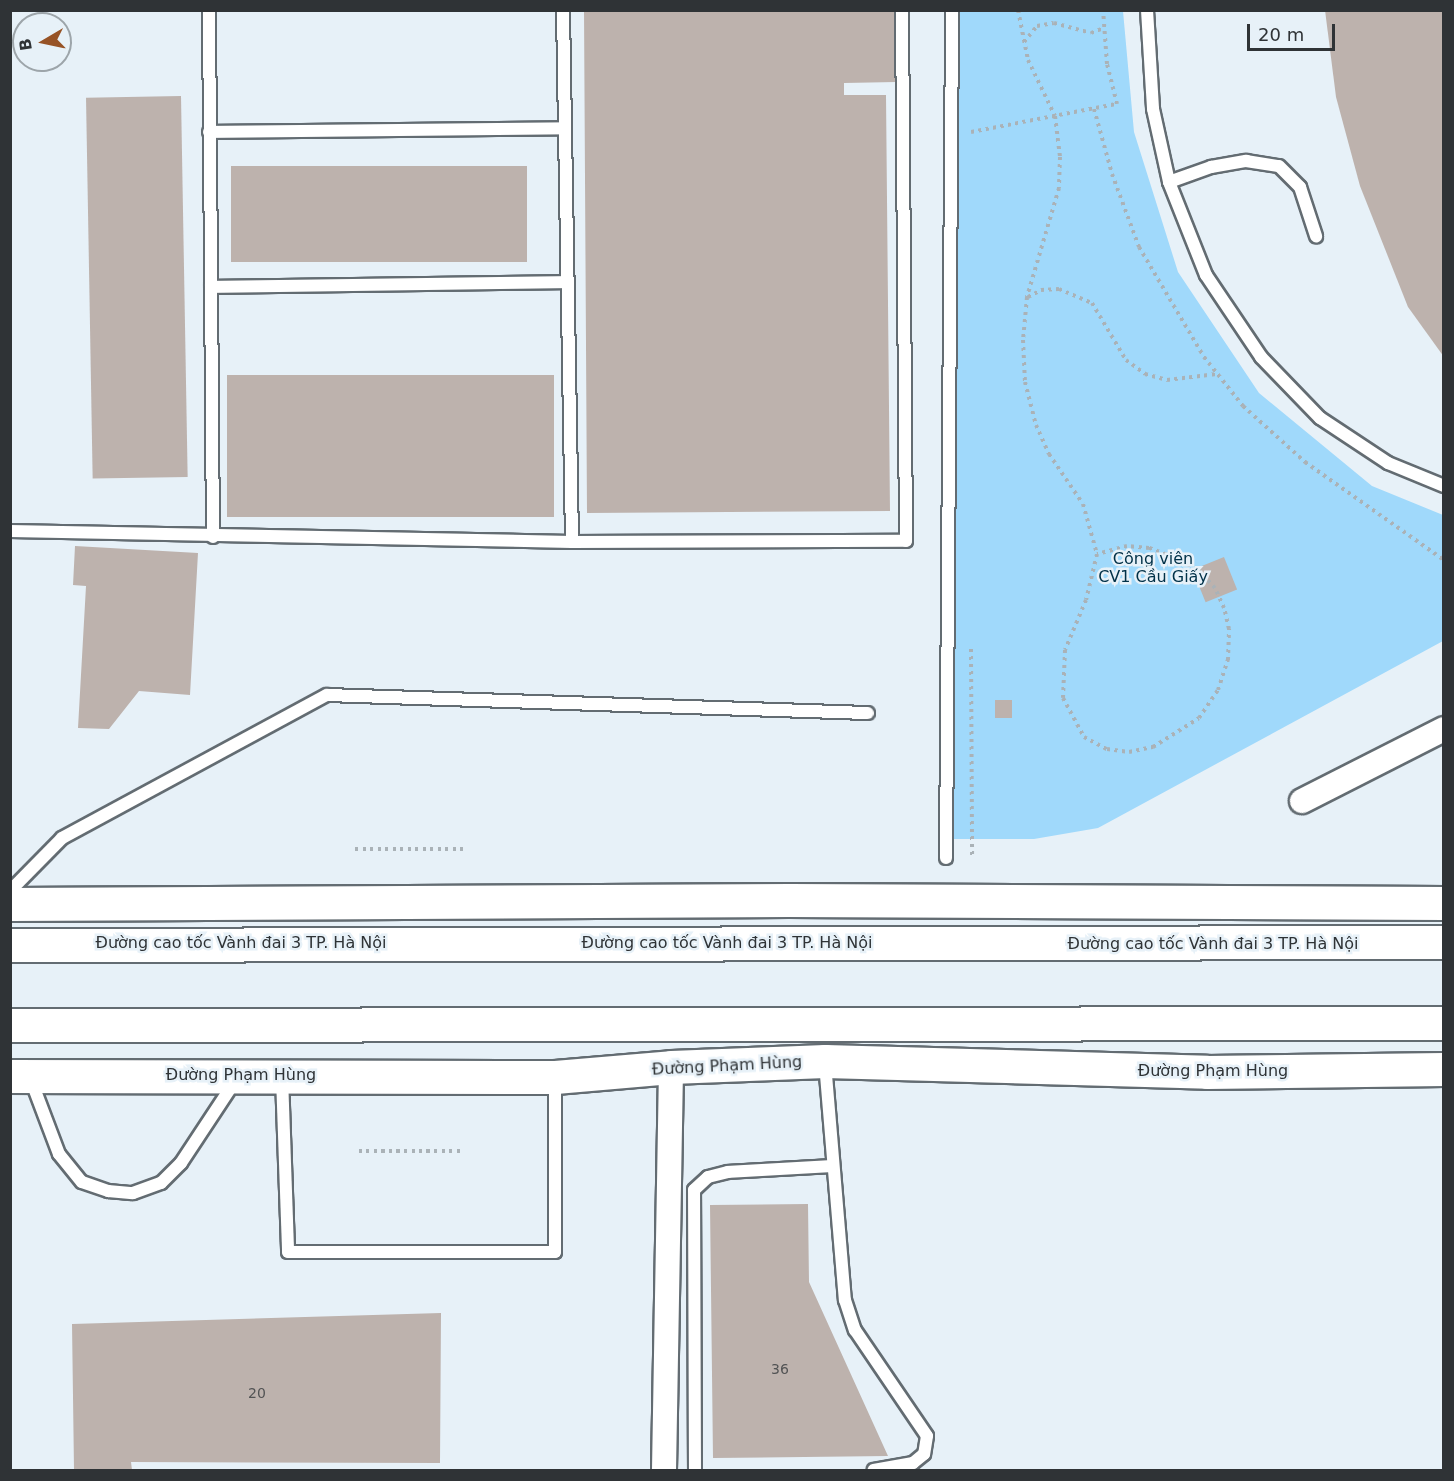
<!DOCTYPE html>
<html>
<head>
<meta charset="utf-8">
<style>
	body { margin:0 }
	#map { position:relative; width:1454px; height:1481px; overflow:hidden; background:#e7f1f8; font-family:"DejaVu Sans",sans-serif }
	div>[style] { position:absolute }
	.green>* { inset:0; background:#a0d9fb }
	.building>* { inset:0; background:#bdb2ad; transform-origin:0 0 }
	.path>* { height:4px; margin-top:-2px; transform-origin:0; background:repeating-linear-gradient(90deg,#aab2b7 0 3px,transparent 0 7.5px) }
	.roads { filter:drop-shadow(2px 0 #636c72) drop-shadow(-2px 0 #636c72) drop-shadow(0 2px #636c72) drop-shadow(0 -2px #636c72) }
	.lane>* { height:12px; margin:-6px; padding:0 6px; transform-origin:6px; border-radius:6px; background:#fff }
	.street>* { height:24px; margin:-12px; padding:0 12px; transform-origin:12px; border-radius:12px; background:#fff }
	.primary>* { height:33px; margin:-16.5px; padding:0 16.5px; transform-origin:16.5px; border-radius:16.5px; background:#fff }
	.bridges { filter:drop-shadow(2px 0 #636c72) drop-shadow(-2px 0 #636c72) drop-shadow(0 2px #636c72) drop-shadow(0 -2px #636c72) }
	.highway-bridge>* { height:33px; margin:-16.5px; padding:0 16.5px; transform-origin:16.5px; border-radius:16.5px; background:#fff }
	span { translate:-50% -50%; white-space:nowrap; text-align:center; line-height:1.15; -webkit-text-stroke:5px #e7f1f8; paint-order:stroke }
	.number-label { font-size:14px; color:#525354 }
	.number-label span { -webkit-text-stroke-width:0 }
	.park-label { font-size:16px; color:#003148 }
	.street-label { font-size:16px; color:#2f3336 }
	.frame { position:absolute; inset:0; border:12px solid #2f3336; pointer-events:none }
	.north { position:absolute; left:12px; top:12px; width:60px; height:60px; box-sizing:border-box; background:#e7f1f8; border:2px solid #9da5aa; border-radius:50%; rotate:261deg; font-size:16px; font-weight:700; line-height:24px; text-align:center; color:#2f3336 }
	.north::after { content:''; display:block; margin:auto; width:21px; height:27px; background:#975326; clip-path:polygon(50% 0,100% 100%,50% 72%,0 100%) }
	.scale { position:absolute; left:1247px; top:24px; width:88px; height:27px; box-sizing:border-box; border:3px solid #2f3336; border-top:0; padding-left:8px; font-size:18px; line-height:21px; white-space:nowrap; color:#2f3336; -webkit-text-stroke:4px #e7f1f8; paint-order:stroke }
</style>
</head>
<body>
<div id="map">
	<div class="green">
		<i style="clip-path:polygon(954px 11px,1123px 11px,1134px 132px,1178px 272px,1259px 393px,1372px 486px,1443px 515px,1443px 641px,1098px 828px,1034px 839px,953px 839px)"></i>
	</div>
	<div class="building">
		<i style="clip-path:polygon(584px 10px,895px 10px,896px 82px,844px 83px,844px 95px,886px 95px,890px 511px,587px 513px)"></i>
		<i style="clip-path:polygon(1325px 10px,1444px 10px,1444px 357px,1408px 307px,1360px 186px,1336px 97px)"></i>
		<i style="left:181px;top:96px;width:381px;height:95px;rotate:89deg"></i>
		<i style="left:231px;top:166px;width:296px;height:96px"></i>
		<i style="left:227px;top:375px;width:327px;height:142px"></i>
		<i style="clip-path:polygon(75px 546px,198px 553px,190px 695px,139px 691px,109px 729px,78px 728px,86px 586px,73px 585px)"></i>
		<i style="left:1224px;top:557px;width:35px;height:34px;rotate:68deg"></i>
		<i style="left:995px;top:700px;width:17px;height:18px"></i>
		<i style="clip-path:polygon(808px 1204px,809px 1282px,888px 1456px,713px 1458px,710px 1205px)"></i>
		<i style="clip-path:polygon(441px 1313px,440px 1463px,131px 1462px,132px 1470px,74px 1470px,72px 1324px)"></i>
	</div>
	<div class="path">
		<i style="left:1018px;top:10px;width:51px;rotate:78.7deg"></i>
		<i style="left:1028px;top:60px;width:62px;rotate:64.3deg"></i>
		<i style="left:1055px;top:116px;width:41px;rotate:83deg"></i>
		<i style="left:1060px;top:157px;width:31px;rotate:92deg"></i>
		<i style="left:1059px;top:188px;width:114px;rotate:106.4deg"></i>
		<i style="left:1027px;top:297px;width:43px;rotate:95.3deg"></i>
		<i style="left:1023px;top:340px;width:42px;rotate:87.3deg"></i>
		<i style="left:1025px;top:382px;width:44px;rotate:75.7deg"></i>
		<i style="left:1036px;top:425px;width:32px;rotate:66deg"></i>
		<i style="left:1049px;top:454px;width:60px;rotate:55.8deg"></i>
		<i style="left:1083px;top:504px;width:52px;rotate:74.4deg"></i>
		<i style="left:1097px;top:554px;width:47px;rotate:103.4deg"></i>
		<i style="left:1086px;top:600px;width:54px;rotate:112.8deg"></i>
		<i style="left:1065px;top:650px;width:48px;rotate:92.4deg"></i>
		<i style="left:1063px;top:698px;width:44px;rotate:61.7deg"></i>
		<i style="left:1084px;top:737px;width:26px;rotate:28deg"></i>
		<i style="left:1107px;top:749px;width:22px;rotate:8deg"></i>
		<i style="left:1129px;top:752px;width:25px;rotate:-12deg"></i>
		<i style="left:1153px;top:747px;width:54px;rotate:-32.2deg"></i>
		<i style="left:1199px;top:718px;width:34px;rotate:-56deg"></i>
		<i style="left:1218px;top:690px;width:32px;rotate:-72deg"></i>
		<i style="left:1228px;top:660px;width:31px;rotate:-88deg"></i>
		<i style="left:1229px;top:629px;width:22px;rotate:-103deg"></i>
		<i style="left:1224px;top:608px;width:22px;rotate:-114deg"></i>
		<i style="left:1215px;top:588px;width:26px;rotate:-133deg"></i>
		<i style="left:1197px;top:569px;width:27px;rotate:-153deg"></i>
		<i style="left:1173px;top:557px;width:26px;rotate:-159deg"></i>
		<i style="left:1149px;top:548px;width:22px;rotate:-175deg"></i>
		<i style="left:1127px;top:546px;width:31px;rotate:165deg"></i>
		<i style="left:1024px;top:42px;width:21px;rotate:-51deg"></i>
		<i style="left:1037px;top:26px;width:17px;rotate:-10deg"></i>
		<i style="left:1054px;top:23px;width:38px;rotate:15deg"></i>
		<i style="left:1091px;top:33px;width:14px;rotate:-21deg"></i>
		<i style="left:1094px;top:109px;width:67px;rotate:74.5deg"></i>
		<i style="left:1112px;top:174px;width:78px;rotate:69.7deg"></i>
		<i style="left:1139px;top:247px;width:128px;rotate:59.4deg"></i>
		<i style="left:1204px;top:357px;width:63px;rotate:51.5deg"></i>
		<i style="left:1243px;top:406px;width:84px;rotate:42.1deg"></i>
		<i style="left:1305px;top:462px;width:170px;rotate:35.2deg"></i>
		<i style="left:971px;top:132px;width:149px;rotate:-10.9deg"></i>
		<i style="left:1117px;top:104px;width:41px;rotate:-104deg"></i>
		<i style="left:1107px;top:64px;width:54px;rotate:-94.2deg"></i>
		<i style="left:1028px;top:297px;width:15px;rotate:-28deg"></i>
		<i style="left:1041px;top:290px;width:18px;rotate:-3deg"></i>
		<i style="left:1059px;top:289px;width:36px;rotate:23deg"></i>
		<i style="left:1092px;top:303px;width:66px;rotate:59.2deg"></i>
		<i style="left:1126px;top:360px;width:24px;rotate:36deg"></i>
		<i style="left:1145px;top:374px;width:23px;rotate:15deg"></i>
		<i style="left:1167px;top:380px;width:50px;rotate:-6.8deg"></i>
		<i style="left:971px;top:649px;width:209px;rotate:89.7deg"></i>
		<i style="left:355px;top:849px;width:108px"></i>
		<i style="left:359px;top:1151px;width:105px"></i>
	</div>
	<div class="roads">
		<div class="lane">
			<i style="left:209px;top:10px;width:527px;rotate:89.57deg"></i>
			<i style="left:563px;top:10px;width:532px;rotate:89.03deg"></i>
			<i style="left:1147px;top:10px;width:99px;rotate:86.5deg"></i>
			<i style="left:1153px;top:109px;width:75px;rotate:77.6deg"></i>
			<i style="left:1169px;top:182px;width:100px;rotate:68.3deg"></i>
			<i style="left:1206px;top:275px;width:99px;rotate:56.1deg"></i>
			<i style="left:1261px;top:357px;width:85px;rotate:46deg"></i>
			<i style="left:1320px;top:418px;width:82px;rotate:33.5deg"></i>
			<i style="left:1388px;top:463px;width:61px;rotate:22.3deg"></i>
			<i style="left:209px;top:132px;width:356px;rotate:-0.6deg"></i>
			<i style="left:1169px;top:182px;width:45px;rotate:-19.7deg"></i>
			<i style="left:1211px;top:167px;width:36px;rotate:-10deg"></i>
			<i style="left:1246px;top:161px;width:33px;rotate:9deg"></i>
			<i style="left:1279px;top:166px;width:30px;rotate:45deg"></i>
			<i style="left:1300px;top:187px;width:52px;rotate:71.9deg"></i>
			<i style="left:211px;top:287px;width:357px;rotate:-0.8deg"></i>
			<i style="left:10px;top:531px;width:562px;rotate:1.12deg"></i>
			<i style="left:572px;top:542px;width:334px;rotate:-0.2deg"></i>
			<i style="left:906px;top:541px;width:531px;rotate:-90.43deg"></i>
			<i style="left:946px;top:858px;width:848px;rotate:-89.59deg"></i>
			<i style="left:10px;top:891px;width:74px;rotate:-45.5deg"></i>
			<i style="left:62px;top:838px;width:301px;rotate:-28.4deg"></i>
			<i style="left:327px;top:695px;width:541px;rotate:1.91deg"></i>
			<i style="left:825px;top:1063px;width:238px;rotate:85.2deg"></i>
			<i style="left:845px;top:1300px;width:32px;rotate:72deg"></i>
			<i style="left:855px;top:1330px;width:128px;rotate:55.8deg"></i>
			<i style="left:927px;top:1436px;width:18px;rotate:99deg"></i>
			<i style="left:924px;top:1454px;width:14px;rotate:141deg"></i>
			<i style="left:913px;top:1463px;width:40px;rotate:170deg"></i>
			<i style="left:282px;top:1077px;width:175px;rotate:88deg"></i>
			<i style="left:288px;top:1252px;width:267px"></i>
			<i style="left:555px;top:1252px;width:173px;rotate:-90deg"></i>
			<i style="left:31px;top:1080px;width:79px;rotate:69.3deg"></i>
			<i style="left:59px;top:1154px;width:36px;rotate:51deg"></i>
			<i style="left:82px;top:1182px;width:28px;rotate:19deg"></i>
			<i style="left:108px;top:1191px;width:25px;rotate:5deg"></i>
			<i style="left:133px;top:1193px;width:30px;rotate:-20deg"></i>
			<i style="left:161px;top:1183px;width:28px;rotate:-45deg"></i>
			<i style="left:181px;top:1163px;width:98px;rotate:-56.6deg"></i>
			<i style="left:695px;top:1470px;width:280px;rotate:-90.2deg"></i>
			<i style="left:694px;top:1190px;width:19px;rotate:-43deg"></i>
			<i style="left:708px;top:1177px;width:21px;rotate:-14deg"></i>
			<i style="left:728px;top:1172px;width:103px;rotate:-3.3deg"></i>
		</div>
		<div class="street">
			<i style="left:1302px;top:801px;width:159px;rotate:-26.9deg"></i>
			<i style="left:664px;top:1470px;width:403px;rotate:-89deg"></i>
		</div>
		<div class="primary">
			<i style="left:10px;top:904px;width:779px;rotate:-0.29deg"></i>
			<i style="left:789px;top:900px;width:655px;rotate:0.26deg"></i>
			<i style="left:10px;top:1076px;width:545px;rotate:0.11deg"></i>
			<i style="left:555px;top:1077px;width:116px;rotate:-4.9deg"></i>
			<i style="left:671px;top:1067px;width:154px;rotate:-2.2deg"></i>
			<i style="left:825px;top:1061px;width:382px;rotate:1.6deg"></i>
			<i style="left:1207px;top:1072px;width:237px;rotate:-0.7deg"></i>
		</div>
	</div>
	<div class="bridges">
		<div class="highway-bridge">
			<i style="left:10px;top:945px;width:1434px;rotate:-0.12deg"></i>
			<i style="left:10px;top:1025px;width:1434px;rotate:-0.08deg"></i>
		</div>
	</div>
	<div class="number-label">
		<span style="left:780px;top:1369px">36</span>
		<span style="left:257px;top:1393px">20</span>
	</div>
	<div class="park-label">
		<span style="left:1153px;top:568px">Công viên<br>CV1 Cầu Giấy</span>
	</div>
	<div class="street-label">
		<span style="left:241px;top:943px">Đường cao tốc Vành đai 3 TP. Hà Nội</span>
		<span style="left:727px;top:943px">Đường cao tốc Vành đai 3 TP. Hà Nội</span>
		<span style="left:1213px;top:944px">Đường cao tốc Vành đai 3 TP. Hà Nội</span>
		<span style="left:727px;top:1066px;rotate:-3deg">Đường Phạm Hùng</span>
		<span style="left:1213px;top:1071px">Đường Phạm Hùng</span>
		<span style="left:241px;top:1075px">Đường Phạm Hùng</span>
	</div>
	<div class="frame"></div>
	<div class="north">B</div>
	<div class="scale">20 m</div>
</div>
</body>
</html>
